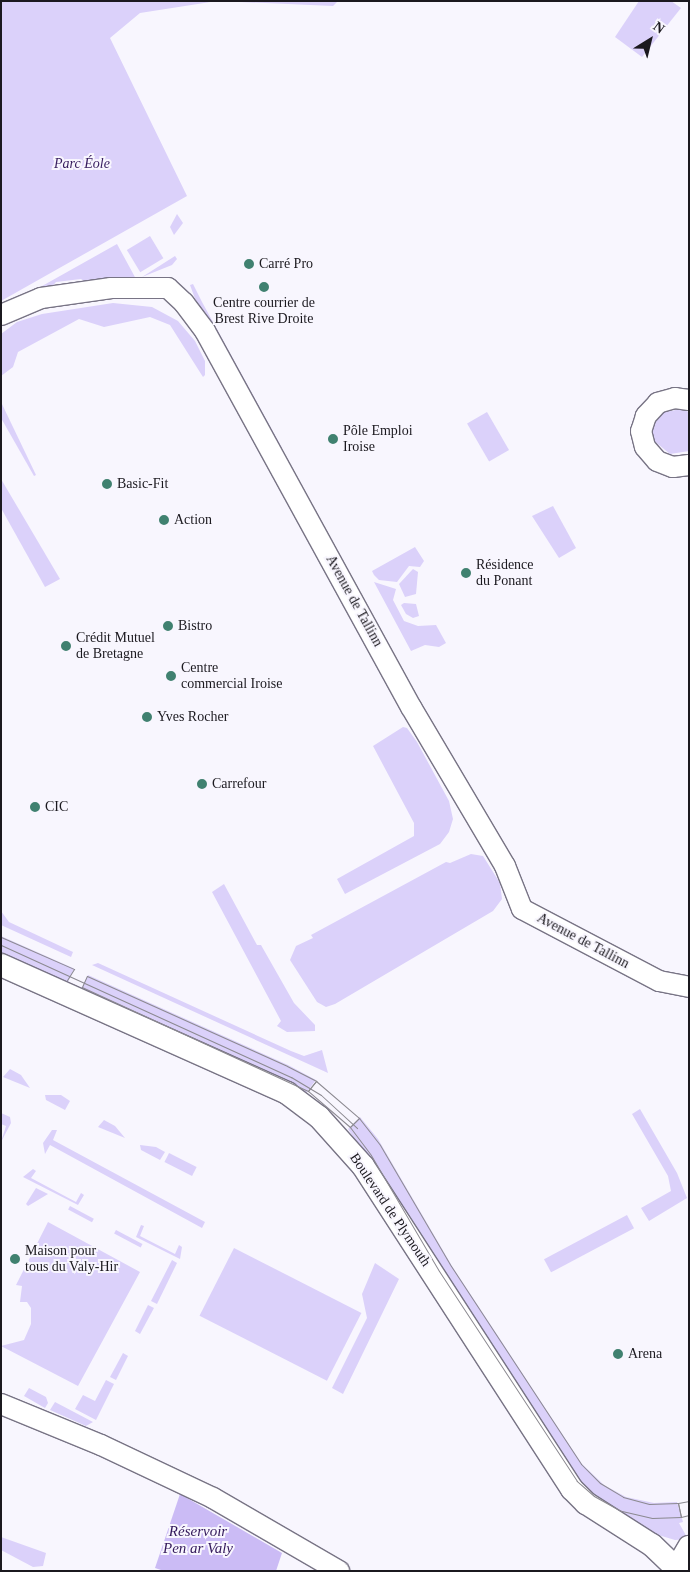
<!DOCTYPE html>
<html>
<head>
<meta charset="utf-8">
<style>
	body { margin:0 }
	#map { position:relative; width:690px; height:1572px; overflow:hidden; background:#f8f6fe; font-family:"Times New Roman",serif }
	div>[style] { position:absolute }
	.green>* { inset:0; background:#dbd1fa; transform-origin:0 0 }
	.water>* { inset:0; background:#cbbbf5 }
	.roads { filter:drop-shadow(1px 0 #787485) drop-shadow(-1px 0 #787485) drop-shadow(0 1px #787485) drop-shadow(0 -1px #787485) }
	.tertiary>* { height:20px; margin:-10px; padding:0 10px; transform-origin:10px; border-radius:10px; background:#fff }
	.secondary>* { height:22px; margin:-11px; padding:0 11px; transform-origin:11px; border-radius:11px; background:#fff }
	.tram>* { height:1px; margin:-0.5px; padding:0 0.5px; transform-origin:0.5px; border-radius:0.5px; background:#8b8990 }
	.dots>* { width:14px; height:14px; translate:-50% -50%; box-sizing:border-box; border:2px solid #f8f6fe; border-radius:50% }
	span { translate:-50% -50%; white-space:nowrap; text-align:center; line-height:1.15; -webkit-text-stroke:4px #f8f6fe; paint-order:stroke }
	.park-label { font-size:14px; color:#351b5d; font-style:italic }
	.poi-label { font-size:14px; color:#1b191f }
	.left { translate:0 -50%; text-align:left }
	.street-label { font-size:14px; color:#1b191f }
	.water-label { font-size:15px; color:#32185a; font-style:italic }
	.frame { position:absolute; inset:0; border:2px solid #1b191f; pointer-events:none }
	.north { position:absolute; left:625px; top:15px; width:50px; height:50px; -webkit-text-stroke:4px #f8f6fe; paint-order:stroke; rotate:36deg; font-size:14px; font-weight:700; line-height:20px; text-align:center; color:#1b191f }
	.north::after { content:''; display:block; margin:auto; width:18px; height:22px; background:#1b191f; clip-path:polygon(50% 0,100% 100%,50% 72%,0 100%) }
</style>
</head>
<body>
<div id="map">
	<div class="green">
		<i style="clip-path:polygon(1px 1px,338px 1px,333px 6px,217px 1px,140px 13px,110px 38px,187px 196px,1px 301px)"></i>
		<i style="clip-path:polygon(639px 1px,671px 1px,681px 8px,642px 57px,615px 37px)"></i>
		<i style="clip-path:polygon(177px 214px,183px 223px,174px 235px,170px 227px)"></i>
		<i style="left:150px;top:236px;width:26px;height:27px;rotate:59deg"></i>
		<i style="clip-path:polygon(117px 244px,136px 279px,90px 285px,81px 279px,56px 282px,48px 291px,35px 290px)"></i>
		<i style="clip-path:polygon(175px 256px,177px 259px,172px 265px,142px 277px)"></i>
		<i style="clip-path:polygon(193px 284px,202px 302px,282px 448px,275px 444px,197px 304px,190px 285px)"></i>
		<i style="clip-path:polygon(113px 303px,152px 307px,178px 321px,195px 341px,205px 361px,205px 375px,203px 377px,170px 325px,150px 317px,104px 327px,79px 319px,18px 352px,13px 367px,1px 376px,1px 334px,17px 322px,42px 314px)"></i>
		<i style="clip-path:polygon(1px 402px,36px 475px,34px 476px,1px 418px)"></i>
		<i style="clip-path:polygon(681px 409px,689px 412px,689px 451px,670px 454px,653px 440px,653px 425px,660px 413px)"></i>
		<i style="left:487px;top:412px;width:44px;height:23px;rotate:60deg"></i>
		<i style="clip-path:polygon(1px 479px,60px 579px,45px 587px,1px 508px)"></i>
		<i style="clip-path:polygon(553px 506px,576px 548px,559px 558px,532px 516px)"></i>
		<i style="clip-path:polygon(415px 547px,424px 561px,420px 567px,409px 566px,397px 582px,379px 580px,374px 575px,372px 571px)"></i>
		<i style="clip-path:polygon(413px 569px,418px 572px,416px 594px,405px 597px,399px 584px)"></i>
		<i style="clip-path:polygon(374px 582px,396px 589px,393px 600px,404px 621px,418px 626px,436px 625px,446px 643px,439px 647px,425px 645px,411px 651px)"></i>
		<i style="clip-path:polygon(404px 603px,416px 604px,419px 616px,413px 618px,406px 614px,401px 605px)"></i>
		<i style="clip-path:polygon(403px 727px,407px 728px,417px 742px,449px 801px,453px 819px,449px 832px,440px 844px,345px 894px,337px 879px,414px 836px,414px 823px,373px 746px)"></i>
		<i style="clip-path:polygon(471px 854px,483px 856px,500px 883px,502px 899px,493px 911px,335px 1004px,326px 1007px,317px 1002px,290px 960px,296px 946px,313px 938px,311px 935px,446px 862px,450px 863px)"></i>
		<i style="clip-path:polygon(224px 884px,257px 945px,261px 945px,294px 1003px,315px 1025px,315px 1031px,287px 1032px,277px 1026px,281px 1021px,212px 892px)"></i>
		<i style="clip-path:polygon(1px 911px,9px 922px,73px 952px,71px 957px,1px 925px)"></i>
		<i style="left:1px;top:936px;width:80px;height:22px;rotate:24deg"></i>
		<i style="clip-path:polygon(98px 963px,291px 1051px,304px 1056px,322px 1050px,328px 1073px,92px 965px)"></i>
		<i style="clip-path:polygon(88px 975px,288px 1065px,316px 1080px,306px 1093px,127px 1011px,81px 989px)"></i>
		<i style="clip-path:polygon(10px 1069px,21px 1075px,30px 1088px,3px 1077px)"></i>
		<i style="clip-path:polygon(45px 1095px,61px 1095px,70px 1101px,65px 1110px,46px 1100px)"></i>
		<i style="clip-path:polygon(640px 1109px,677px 1173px,687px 1198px,649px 1221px,641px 1208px,671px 1191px,668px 1176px,632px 1114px)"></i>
		<i style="clip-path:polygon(1px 1113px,10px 1117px,11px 1123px,1px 1142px,6px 1126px,1px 1124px)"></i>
		<i style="clip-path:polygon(360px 1117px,378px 1139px,452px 1266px,582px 1464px,604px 1485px,626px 1497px,654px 1503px,677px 1502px,683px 1522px,679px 1523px,688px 1539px,675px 1540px,655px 1534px,585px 1492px,348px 1129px)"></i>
		<i style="clip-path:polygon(104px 1120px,115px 1126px,125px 1138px,98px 1127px)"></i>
		<i style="clip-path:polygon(52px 1130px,57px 1130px,53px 1140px,205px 1222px,202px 1228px,50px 1145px,45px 1154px,43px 1143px)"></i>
		<i style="clip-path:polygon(140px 1145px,156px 1147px,165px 1152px,160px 1160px,141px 1150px)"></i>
		<i style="left:169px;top:1153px;width:31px;height:10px;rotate:27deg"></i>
		<i style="clip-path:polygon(33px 1169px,36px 1171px,31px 1178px,76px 1202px,81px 1193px,84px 1195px,78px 1205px,23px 1177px)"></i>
		<i style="clip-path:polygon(36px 1188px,48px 1194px,28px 1206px,26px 1204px)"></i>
		<i style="left:70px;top:1206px;width:27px;height:4px;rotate:28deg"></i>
		<i style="left:627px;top:1215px;width:15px;height:94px;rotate:62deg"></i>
		<i style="clip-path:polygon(48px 1222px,140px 1272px,78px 1386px,1px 1346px,24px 1340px,31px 1324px,31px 1308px,27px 1302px,20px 1302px,22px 1286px,16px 1285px)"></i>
		<i style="clip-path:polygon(141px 1225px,144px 1226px,140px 1236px,175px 1254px,179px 1245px,182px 1247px,180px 1259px,136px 1237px)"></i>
		<i style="left:116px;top:1230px;width:30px;height:4px;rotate:28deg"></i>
		<i style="left:234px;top:1248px;width:143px;height:76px;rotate:27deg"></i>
		<i style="clip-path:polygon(172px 1260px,177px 1263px,157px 1304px,151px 1301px)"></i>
		<i style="clip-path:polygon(375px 1263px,399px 1279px,343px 1394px,332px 1388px,367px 1318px,362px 1294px)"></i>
		<i style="clip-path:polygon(148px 1305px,154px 1308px,140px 1334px,135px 1331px)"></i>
		<i style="clip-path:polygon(123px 1353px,128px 1356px,116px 1380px,110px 1377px)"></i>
		<i style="clip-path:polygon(106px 1380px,114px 1384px,96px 1420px,75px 1409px,83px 1395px,95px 1401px)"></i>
		<i style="clip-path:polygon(29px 1388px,46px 1397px,48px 1403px,45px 1408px,24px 1396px)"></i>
		<i style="clip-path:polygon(55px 1402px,93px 1422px,86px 1426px,50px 1410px)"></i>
		<i style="clip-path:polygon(1px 1537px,46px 1553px,43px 1566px,33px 1567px,1px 1550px)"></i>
	</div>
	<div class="water">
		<i style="clip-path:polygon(180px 1494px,282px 1553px,276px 1571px,164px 1571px,155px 1568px)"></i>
	</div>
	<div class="roads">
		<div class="tertiary">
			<i style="left:1px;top:315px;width:43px;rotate:-23deg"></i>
			<i style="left:41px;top:298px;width:71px;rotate:-8.1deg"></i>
			<i style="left:111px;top:288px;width:57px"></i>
			<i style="left:168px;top:288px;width:22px;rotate:43deg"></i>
			<i style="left:184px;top:303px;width:35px;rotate:53deg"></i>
			<i style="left:205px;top:331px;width:429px;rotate:61.3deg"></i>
			<i style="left:411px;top:707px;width:185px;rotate:59.4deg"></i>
			<i style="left:505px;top:866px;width:46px;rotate:68.4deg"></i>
			<i style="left:522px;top:909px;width:155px;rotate:27.7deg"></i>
			<i style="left:659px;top:981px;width:31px;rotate:11deg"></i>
			<i style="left:689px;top:400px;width:14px;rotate:-172deg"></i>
			<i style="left:675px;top:398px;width:18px;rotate:164deg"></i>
			<i style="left:658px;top:403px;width:18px;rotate:133deg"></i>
			<i style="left:646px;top:416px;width:16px;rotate:108deg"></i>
			<i style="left:641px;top:431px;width:16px;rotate:76deg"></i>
			<i style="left:645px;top:447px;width:18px;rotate:49deg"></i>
			<i style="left:657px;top:461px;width:17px;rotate:21deg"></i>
			<i style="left:673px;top:467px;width:16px;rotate:-7deg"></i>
			<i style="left:1px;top:1404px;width:108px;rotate:22.3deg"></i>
			<i style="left:101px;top:1445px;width:124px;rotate:25.3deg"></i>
			<i style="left:213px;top:1498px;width:146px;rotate:30.1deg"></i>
		</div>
		<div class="secondary">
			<i style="left:1px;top:965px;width:313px;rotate:24.1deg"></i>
			<i style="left:287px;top:1093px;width:40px;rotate:37deg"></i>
			<i style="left:319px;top:1117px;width:66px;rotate:48.1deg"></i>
			<i style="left:363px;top:1166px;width:385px;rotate:57.1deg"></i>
			<i style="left:572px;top:1489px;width:20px;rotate:45deg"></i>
			<i style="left:586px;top:1503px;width:78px;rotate:32.5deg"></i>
			<i style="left:652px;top:1545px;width:37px;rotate:44deg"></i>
			<i style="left:681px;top:1571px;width:12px;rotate:-85deg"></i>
			<i style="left:682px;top:1559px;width:14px;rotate:-60deg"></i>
		</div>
	</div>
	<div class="tram">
		<i style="left:1px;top:937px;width:80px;rotate:23.7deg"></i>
		<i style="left:74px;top:969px;width:13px;rotate:122deg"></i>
		<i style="left:1px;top:945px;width:319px;rotate:24.5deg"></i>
		<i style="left:291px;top:1077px;width:35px;rotate:31deg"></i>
		<i style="left:321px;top:1095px;width:49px;rotate:42.5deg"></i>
		<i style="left:87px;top:976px;width:219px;rotate:24.2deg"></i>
		<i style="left:287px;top:1066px;width:33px;rotate:27deg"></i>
		<i style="left:316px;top:1081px;width:13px;rotate:129deg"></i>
		<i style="left:308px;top:1091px;width:249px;rotate:-155.3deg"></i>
		<i style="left:82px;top:987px;width:12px;rotate:-66deg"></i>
		<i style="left:316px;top:1081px;width:57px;rotate:40.7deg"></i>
		<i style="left:359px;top:1118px;width:13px;rotate:135deg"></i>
		<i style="left:350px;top:1127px;width:55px;rotate:-139.4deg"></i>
		<i style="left:308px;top:1091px;width:13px;rotate:-51deg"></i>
		<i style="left:359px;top:1118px;width:34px;rotate:52deg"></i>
		<i style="left:380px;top:1145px;width:140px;rotate:59.6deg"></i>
		<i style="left:451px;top:1266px;width:237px;rotate:56.7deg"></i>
		<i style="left:581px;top:1464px;width:27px;rotate:45deg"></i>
		<i style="left:600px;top:1483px;width:27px;rotate:31deg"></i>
		<i style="left:623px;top:1497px;width:27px;rotate:15deg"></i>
		<i style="left:649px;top:1504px;width:29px;rotate:-2deg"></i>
		<i style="left:678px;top:1503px;width:14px;rotate:78deg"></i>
		<i style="left:681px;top:1517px;width:29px;rotate:178deg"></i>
		<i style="left:652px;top:1518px;width:32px;rotate:-167deg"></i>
		<i style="left:621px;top:1511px;width:31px;rotate:-151deg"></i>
		<i style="left:594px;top:1496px;width:23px;rotate:-139deg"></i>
		<i style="left:577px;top:1481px;width:251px;rotate:-123.3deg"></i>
		<i style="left:439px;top:1271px;width:134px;rotate:-120.4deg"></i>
		<i style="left:371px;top:1155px;width:35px;rotate:-127deg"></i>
		<i style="left:350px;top:1127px;width:13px;rotate:-45deg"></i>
		<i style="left:689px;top:1501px;width:11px;rotate:170deg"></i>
		<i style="left:678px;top:1503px;width:14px;rotate:78deg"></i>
		<i style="left:681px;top:1517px;width:8px;rotate:-14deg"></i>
	</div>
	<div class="dots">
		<i style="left:249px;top:264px;background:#408170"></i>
		<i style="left:264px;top:287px;background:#408170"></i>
		<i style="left:333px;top:439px;background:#408170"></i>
		<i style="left:107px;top:484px;background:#408170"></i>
		<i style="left:164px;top:520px;background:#408170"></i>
		<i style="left:466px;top:573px;background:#408170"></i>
		<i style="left:168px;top:626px;background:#408170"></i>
		<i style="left:66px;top:646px;background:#408170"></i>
		<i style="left:171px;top:676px;background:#408170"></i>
		<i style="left:147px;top:717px;background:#408170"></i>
		<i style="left:202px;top:784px;background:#408170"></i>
		<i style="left:35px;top:807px;background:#408170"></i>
		<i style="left:15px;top:1259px;background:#408170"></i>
		<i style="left:618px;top:1354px;background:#408170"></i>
	</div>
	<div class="park-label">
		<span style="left:82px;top:164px">Parc Éole</span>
	</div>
	<div class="poi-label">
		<span class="left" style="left:259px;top:264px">Carré Pro</span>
		<span style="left:264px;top:311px">Centre courrier de<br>Brest Rive Droite</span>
		<span class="left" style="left:343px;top:439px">Pôle Emploi<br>Iroise</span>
		<span class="left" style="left:117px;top:484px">Basic-Fit</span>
		<span class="left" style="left:174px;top:520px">Action</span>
		<span class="left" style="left:476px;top:573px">Résidence<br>du Ponant</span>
		<span class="left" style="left:178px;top:626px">Bistro</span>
		<span class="left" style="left:76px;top:646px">Crédit Mutuel<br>de Bretagne</span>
		<span class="left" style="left:181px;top:676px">Centre<br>commercial Iroise</span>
		<span class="left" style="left:157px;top:717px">Yves Rocher</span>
		<span class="left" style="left:212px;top:784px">Carrefour</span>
		<span class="left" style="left:45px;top:807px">CIC</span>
		<span class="left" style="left:25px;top:1259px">Maison pour<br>tous du Valy-Hir</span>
		<span class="left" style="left:628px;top:1354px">Arena</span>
	</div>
	<div class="street-label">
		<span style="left:354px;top:601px;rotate:61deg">Avenue de Tallinn</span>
		<span style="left:583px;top:941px;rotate:28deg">Avenue de Tallinn</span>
		<span style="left:390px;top:1210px;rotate:56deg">Boulevard de Plymouth</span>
	</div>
	<div class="water-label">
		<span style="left:198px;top:1540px">Réservoir<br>Pen ar Valy</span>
	</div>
	<div class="frame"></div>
	<div class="north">N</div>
</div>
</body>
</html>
